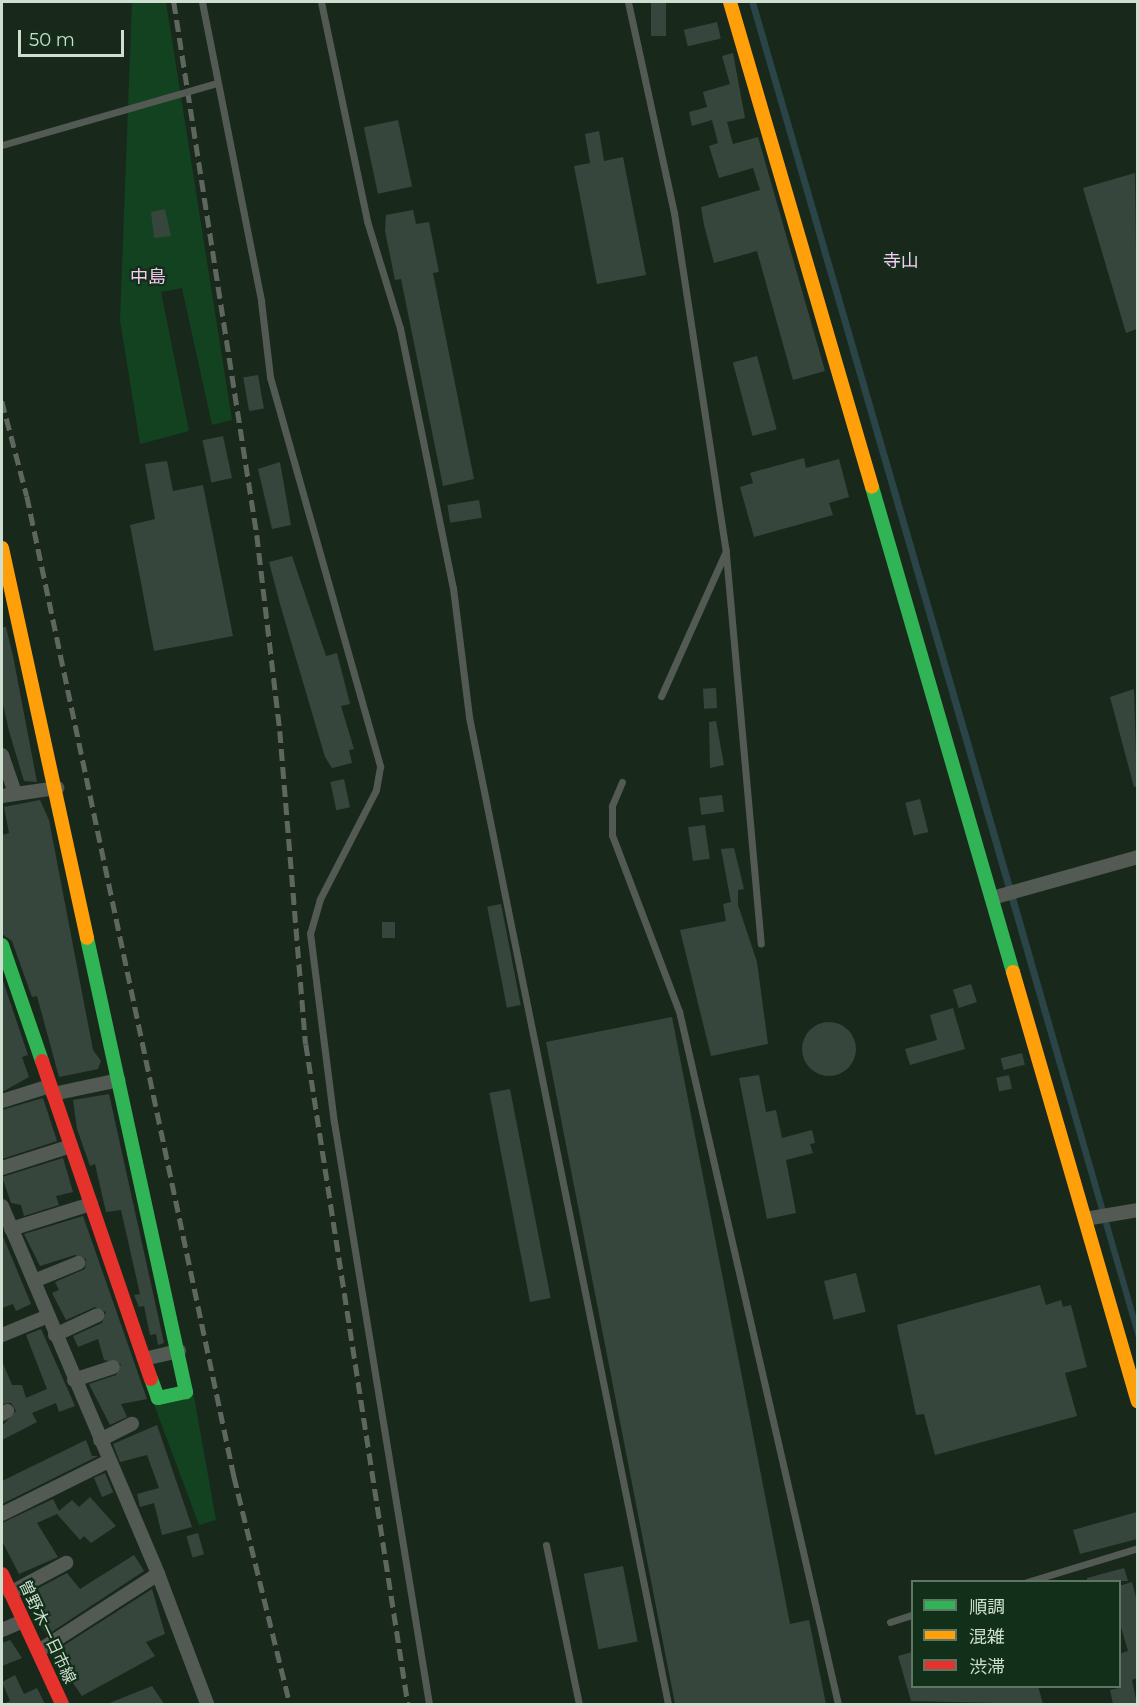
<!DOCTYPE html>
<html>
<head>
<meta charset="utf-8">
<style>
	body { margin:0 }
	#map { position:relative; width:1139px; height:1706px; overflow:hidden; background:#18291c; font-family:Montserrat,"Noto Sans JP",sans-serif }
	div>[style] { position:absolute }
	.green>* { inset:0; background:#134220 }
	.water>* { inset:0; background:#2a4448 }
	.building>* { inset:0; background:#36463c; transform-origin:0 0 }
	.round { border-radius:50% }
	.lane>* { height:7px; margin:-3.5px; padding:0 3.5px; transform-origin:3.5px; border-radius:3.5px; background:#535a54 }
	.street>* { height:14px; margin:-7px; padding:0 7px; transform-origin:7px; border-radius:7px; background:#535a54 }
	.fast>* { height:14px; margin:-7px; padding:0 7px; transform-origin:7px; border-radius:7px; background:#30b455 }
	.slow>* { height:14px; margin:-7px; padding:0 7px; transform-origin:7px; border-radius:7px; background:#ff9f0a }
	.jam>* { height:14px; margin:-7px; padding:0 7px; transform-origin:7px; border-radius:7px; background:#e5322d }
	.rail>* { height:4.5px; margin-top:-2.25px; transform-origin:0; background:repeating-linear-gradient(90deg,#5e665f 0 12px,transparent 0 18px) }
	.lane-bridge>* { height:7px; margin:-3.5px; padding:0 3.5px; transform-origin:3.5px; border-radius:3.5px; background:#535a54 }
	span { translate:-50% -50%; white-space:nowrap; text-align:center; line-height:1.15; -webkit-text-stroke:4.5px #122f19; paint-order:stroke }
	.street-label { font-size:16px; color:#cedfd0 }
	.neighbourhood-label { font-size:18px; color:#fac8f5 }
	.frame { position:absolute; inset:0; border:3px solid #cedfd0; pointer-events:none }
	.legend { position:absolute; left:911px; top:1580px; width:210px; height:108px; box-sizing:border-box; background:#122f19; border:2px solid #5d7562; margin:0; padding:8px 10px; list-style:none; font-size:18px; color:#cedfd0 }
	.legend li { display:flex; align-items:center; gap:12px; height:30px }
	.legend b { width:30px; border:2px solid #5d7562 }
	.scale { position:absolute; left:18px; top:30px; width:106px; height:27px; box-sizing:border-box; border:3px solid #cedfd0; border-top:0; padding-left:8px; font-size:18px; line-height:21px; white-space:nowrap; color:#cedfd0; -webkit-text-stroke:4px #122f19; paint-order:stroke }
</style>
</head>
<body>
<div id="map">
	<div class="green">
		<i style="clip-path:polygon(132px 2px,166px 2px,232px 420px,212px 425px,182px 288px,161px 292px,189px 431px,140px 444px,120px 320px)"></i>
		<i style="clip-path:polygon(193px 1391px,216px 1520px,199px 1525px,152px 1399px)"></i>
	</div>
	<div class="water">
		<i style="clip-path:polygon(749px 2px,756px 2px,1013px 887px,1137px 1319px,1137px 1341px)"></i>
	</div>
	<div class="building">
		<i style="left:651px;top:2px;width:15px;height:34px"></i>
		<i style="left:717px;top:22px;width:17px;height:34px;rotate:77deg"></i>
		<i style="clip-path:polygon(733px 53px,745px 118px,727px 122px,733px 144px,758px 137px,825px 371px,793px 380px,757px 251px,714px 263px,704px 225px,701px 207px,760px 190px,753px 168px,719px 178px,709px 146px,718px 143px,712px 120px,692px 126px,689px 112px,707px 107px,703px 92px,730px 84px,722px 56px)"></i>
		<i style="left:398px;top:120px;width:68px;height:35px;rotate:78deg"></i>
		<i style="clip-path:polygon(599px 131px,604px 161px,623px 157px,646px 275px,597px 284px,574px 166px,590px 163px,585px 134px)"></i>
		<i style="clip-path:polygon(1135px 173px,1137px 329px,1126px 333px,1083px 188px)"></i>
		<i style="clip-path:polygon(165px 209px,171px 236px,154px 238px,151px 212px)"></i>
		<i style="clip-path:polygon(413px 210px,416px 224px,429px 222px,439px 272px,433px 273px,474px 479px,443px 486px,401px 279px,395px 280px,385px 231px,386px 215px)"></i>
		<i style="left:757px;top:356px;width:76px;height:25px;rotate:75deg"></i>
		<i style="left:258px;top:375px;width:34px;height:15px;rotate:80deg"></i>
		<i style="left:223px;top:436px;width:43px;height:21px;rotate:78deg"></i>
		<i style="clip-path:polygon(804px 458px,806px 468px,839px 459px,849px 497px,829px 503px,833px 515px,754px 537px,740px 487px,753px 483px,750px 473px)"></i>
		<i style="clip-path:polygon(167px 461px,173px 491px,203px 485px,233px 636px,154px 651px,130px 525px,155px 519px,145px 464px)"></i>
		<i style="clip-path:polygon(280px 462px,291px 525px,272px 529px,258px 469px)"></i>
		<i style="left:479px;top:500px;width:18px;height:32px;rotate:81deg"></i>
		<i style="clip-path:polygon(292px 556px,326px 656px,337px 653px,350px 704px,341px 706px,354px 749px,349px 750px,352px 763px,332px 768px,325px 757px,280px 604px,269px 562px)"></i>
		<i style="clip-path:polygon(2px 627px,6px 627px,13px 656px,37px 782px,24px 781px,9px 731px,2px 700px)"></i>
		<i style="left:716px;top:688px;width:20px;height:13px;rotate:87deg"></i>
		<i style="clip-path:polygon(1134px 689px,1137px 786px,1134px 787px,1110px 697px)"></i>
		<i style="clip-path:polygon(716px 721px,724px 765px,710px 768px,709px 722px)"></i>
		<i style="left:344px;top:779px;width:29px;height:14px;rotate:78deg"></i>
		<i style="left:722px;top:795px;width:17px;height:23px;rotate:83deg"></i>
		<i style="left:920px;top:799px;width:34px;height:15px;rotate:76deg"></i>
		<i style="clip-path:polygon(40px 800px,49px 820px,93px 1050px,101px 1061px,98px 1069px,59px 1077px,37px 996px,32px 997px,12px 941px,2px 934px,2px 835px,9px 833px,4px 807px)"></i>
		<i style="left:705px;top:825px;width:34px;height:17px;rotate:82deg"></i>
		<i style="clip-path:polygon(734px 848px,744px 889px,738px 890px,738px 905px,757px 962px,768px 1044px,711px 1056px,680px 930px,726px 921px,723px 904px,731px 902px,721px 849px)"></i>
		<i style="left:501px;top:904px;width:103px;height:14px;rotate:79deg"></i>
		<i style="left:382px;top:922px;width:13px;height:16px"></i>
		<i style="clip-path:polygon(2px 978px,28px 1055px,22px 1057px,29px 1077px,2px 1092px)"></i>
		<i style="left:971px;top:984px;width:19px;height:19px;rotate:72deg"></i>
		<i style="clip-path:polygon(953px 1008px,965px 1049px,910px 1065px,905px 1049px,937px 1040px,930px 1015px)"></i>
		<i style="clip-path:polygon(672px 1017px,790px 1624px,809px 1620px,826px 1704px,675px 1704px,546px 1042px)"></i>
		<i class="round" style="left:802px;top:1022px;width:54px;height:54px"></i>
		<i style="left:1022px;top:1053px;width:12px;height:22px;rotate:76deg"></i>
		<i style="clip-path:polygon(759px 1075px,766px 1112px,776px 1110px,782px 1138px,812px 1130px,815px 1143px,810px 1144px,813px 1153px,786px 1160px,796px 1213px,767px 1219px,739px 1078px)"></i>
		<i style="left:1009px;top:1075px;width:14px;height:13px;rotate:78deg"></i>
		<i style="left:510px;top:1089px;width:213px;height:21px;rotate:79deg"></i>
		<i style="clip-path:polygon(109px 1094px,164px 1343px,158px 1345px,156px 1334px,150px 1335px,144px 1306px,139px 1307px,134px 1295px,140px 1294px,121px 1210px,106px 1212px,95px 1164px,90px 1166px,77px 1129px,73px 1100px)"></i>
		<i style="clip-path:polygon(43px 1098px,57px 1141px,2px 1159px,2px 1110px)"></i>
		<i style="clip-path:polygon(63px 1158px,73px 1192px,56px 1196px,59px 1205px,24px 1216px,21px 1205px,11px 1203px,2px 1177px)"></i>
		<i style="clip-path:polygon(83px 1216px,147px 1399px,121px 1404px,127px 1417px,110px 1425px,89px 1384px,116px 1375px,121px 1364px,104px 1360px,98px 1339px,78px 1347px,73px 1336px,102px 1323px,106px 1312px,95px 1307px,66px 1320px,52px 1293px,59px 1290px,55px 1282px,85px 1269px,86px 1259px,75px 1255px,40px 1266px,24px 1234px)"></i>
		<i style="clip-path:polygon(2px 1234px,31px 1304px,16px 1311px,13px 1304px,2px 1308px)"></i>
		<i style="left:856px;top:1273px;width:40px;height:33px;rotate:76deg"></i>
		<i style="clip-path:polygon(1040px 1285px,1046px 1305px,1061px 1300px,1063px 1307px,1071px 1305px,1087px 1367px,1065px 1373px,1077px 1416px,935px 1455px,924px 1414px,916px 1415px,897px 1325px)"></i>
		<i style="clip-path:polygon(41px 1329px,75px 1406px,59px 1412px,56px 1403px,32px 1413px,37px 1422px,2px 1440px,2px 1426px,16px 1411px,11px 1403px,2px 1404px,2px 1361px,12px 1385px,22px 1385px,26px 1398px,47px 1389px,26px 1335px)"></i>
		<i style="clip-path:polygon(157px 1425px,192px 1527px,162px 1535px,154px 1503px,140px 1507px,137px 1494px,159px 1488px,147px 1455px,120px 1462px,113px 1444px)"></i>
		<i style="clip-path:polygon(86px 1440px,92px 1456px,98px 1456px,2px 1504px,2px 1481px)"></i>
		<i style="left:105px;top:1473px;width:21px;height:12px;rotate:67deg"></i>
		<i style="clip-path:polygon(90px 1497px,116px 1526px,91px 1543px,84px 1536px,80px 1540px,57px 1514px,37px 1523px,58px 1557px,19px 1574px,2px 1541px,2px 1523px,53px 1499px,59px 1511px,72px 1500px,79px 1507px)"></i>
		<i style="clip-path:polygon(1137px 1512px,1137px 1539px,1080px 1554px,1073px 1530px)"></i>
		<i style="left:198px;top:1533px;width:22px;height:12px;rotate:74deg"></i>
		<i style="clip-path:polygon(134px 1555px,144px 1571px,47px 1635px,35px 1617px,41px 1613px,33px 1591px,67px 1573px,80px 1589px)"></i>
		<i style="left:623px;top:1566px;width:77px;height:40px;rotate:79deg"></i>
		<i style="clip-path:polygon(1124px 1568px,1128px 1581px,1087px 1581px,1087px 1578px)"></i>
		<i style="clip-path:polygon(1132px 1582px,1137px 1601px,1137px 1678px,1132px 1680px,1137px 1704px,1113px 1704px,1110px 1690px,1119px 1688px,1119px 1654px,1128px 1651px,1119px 1620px,1119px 1586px)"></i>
		<i style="clip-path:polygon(152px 1589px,165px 1634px,146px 1642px,155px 1656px,82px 1696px,52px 1653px)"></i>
		<i style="clip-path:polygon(10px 1640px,22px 1658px,2px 1666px,2px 1643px)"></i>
		<i style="clip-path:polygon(912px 1652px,912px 1686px,1038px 1686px,1043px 1704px,911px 1701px,898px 1656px)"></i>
		<i style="clip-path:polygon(15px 1675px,24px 1694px,37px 1688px,45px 1704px,2px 1704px,10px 1701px,2px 1682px)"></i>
		<i style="clip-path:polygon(152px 1686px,164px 1704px,107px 1704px)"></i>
	</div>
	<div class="lane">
		<i style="left:202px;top:2px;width:305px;rotate:78.8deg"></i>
		<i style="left:261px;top:301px;width:77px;rotate:83.2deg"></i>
		<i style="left:270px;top:377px;width:405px;rotate:74.2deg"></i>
		<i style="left:380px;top:767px;width:23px;rotate:100deg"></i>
		<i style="left:376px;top:790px;width:123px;rotate:117.2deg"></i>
		<i style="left:320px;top:899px;width:35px;rotate:106deg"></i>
		<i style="left:310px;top:933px;width:191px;rotate:82.8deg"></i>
		<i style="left:334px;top:1122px;width:590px;rotate:80.73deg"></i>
		<i style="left:321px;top:2px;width:224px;rotate:78.1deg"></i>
		<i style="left:367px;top:221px;width:112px;rotate:72.9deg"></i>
		<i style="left:400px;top:328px;width:265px;rotate:78.5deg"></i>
		<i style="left:453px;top:588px;width:130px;rotate:82.9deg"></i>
		<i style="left:469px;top:717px;width:1007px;rotate:78.6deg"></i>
		<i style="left:628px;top:2px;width:216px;rotate:77.7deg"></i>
		<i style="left:674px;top:213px;width:342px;rotate:81.3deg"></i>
		<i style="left:726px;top:551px;width:159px;rotate:114.1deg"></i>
		<i style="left:726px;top:554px;width:391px;rotate:84.9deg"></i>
		<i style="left:622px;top:782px;width:26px;rotate:113deg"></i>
		<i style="left:612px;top:806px;width:29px;rotate:90deg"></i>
		<i style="left:612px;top:835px;width:188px;rotate:69.2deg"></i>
		<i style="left:679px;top:1011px;width:711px;rotate:77.08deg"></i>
		<i style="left:546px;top:1545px;width:162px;rotate:78.3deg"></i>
		<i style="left:1027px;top:1582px;width:116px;rotate:-17deg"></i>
		<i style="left:890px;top:1622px;width:23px;rotate:-18deg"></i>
	</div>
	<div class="street">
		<i style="left:2px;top:755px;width:40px;rotate:71.1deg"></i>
		<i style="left:2px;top:796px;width:56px;rotate:-8.3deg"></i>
		<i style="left:992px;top:898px;width:152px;rotate:-15.7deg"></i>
		<i style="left:53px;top:1094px;width:67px;rotate:-12deg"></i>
		<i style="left:2px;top:1101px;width:50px;rotate:-17.4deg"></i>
		<i style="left:2px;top:1168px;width:72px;rotate:-17.7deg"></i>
		<i style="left:2px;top:1206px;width:400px;rotate:67deg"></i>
		<i style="left:158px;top:1574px;width:140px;rotate:147.2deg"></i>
		<i style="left:1085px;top:1219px;width:54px;rotate:-9.6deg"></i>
		<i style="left:11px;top:1229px;width:84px;rotate:-17.4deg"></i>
		<i style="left:34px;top:1281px;width:48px;rotate:-22.2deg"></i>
		<i style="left:2px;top:1335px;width:50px;rotate:-22.4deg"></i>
		<i style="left:55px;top:1335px;width:47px;rotate:-24.9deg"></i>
		<i style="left:144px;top:1359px;width:36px;rotate:-13deg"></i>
		<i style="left:74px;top:1380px;width:41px;rotate:-18.4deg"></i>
		<i style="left:2px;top:1414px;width:6px;rotate:-31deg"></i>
		<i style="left:100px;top:1440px;width:36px;rotate:-27deg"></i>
		<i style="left:2px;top:1514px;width:119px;rotate:-26.4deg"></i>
		<i style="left:158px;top:1574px;width:139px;rotate:69.3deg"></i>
		<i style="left:10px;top:1593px;width:64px;rotate:-28.2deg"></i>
		<i style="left:2px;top:1630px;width:23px;rotate:-23deg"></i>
	</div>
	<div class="fast">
		<i style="left:872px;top:487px;width:505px;rotate:73.79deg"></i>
		<i style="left:87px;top:938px;width:465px;rotate:77.7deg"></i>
		<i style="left:186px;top:1392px;width:29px;rotate:168deg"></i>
		<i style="left:158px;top:1398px;width:20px;rotate:-110deg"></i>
		<i style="left:2px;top:945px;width:123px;rotate:71deg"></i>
	</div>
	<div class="slow">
		<i style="left:730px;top:2px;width:505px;rotate:73.68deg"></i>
		<i style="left:2px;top:548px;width:399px;rotate:77.7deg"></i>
		<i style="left:1013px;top:972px;width:447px;rotate:73.8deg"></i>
	</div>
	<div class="jam">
		<i style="left:42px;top:1061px;width:336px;rotate:71.1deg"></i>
		<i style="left:2px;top:1574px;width:143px;rotate:65.2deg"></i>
	</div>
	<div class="rail">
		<i style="left:174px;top:2px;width:539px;rotate:81.15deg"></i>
		<i style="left:257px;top:535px;width:197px;rotate:83.3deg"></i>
		<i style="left:280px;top:731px;width:314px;rotate:85.3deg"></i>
		<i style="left:306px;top:1044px;width:668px;rotate:81.21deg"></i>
		<i style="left:2px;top:401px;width:98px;rotate:75.3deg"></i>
		<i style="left:27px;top:496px;width:1002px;rotate:78.07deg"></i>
		<i style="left:234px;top:1476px;width:235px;rotate:76.2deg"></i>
	</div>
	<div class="lane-bridge">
		<i style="left:2px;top:145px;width:224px;rotate:-16.1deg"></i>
	</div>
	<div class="street-label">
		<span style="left:47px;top:1632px;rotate:65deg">曽野木一日市線</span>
	</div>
	<div class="neighbourhood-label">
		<span style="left:901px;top:261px">寺山</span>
		<span style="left:148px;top:277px">中島</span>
	</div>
	<div class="frame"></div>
	<ul class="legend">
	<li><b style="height:8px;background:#30b455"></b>順調</li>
	<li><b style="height:8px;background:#ff9f0a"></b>混雑</li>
	<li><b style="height:8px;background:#e5322d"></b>渋滞</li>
	</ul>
	<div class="scale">50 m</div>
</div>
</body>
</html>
